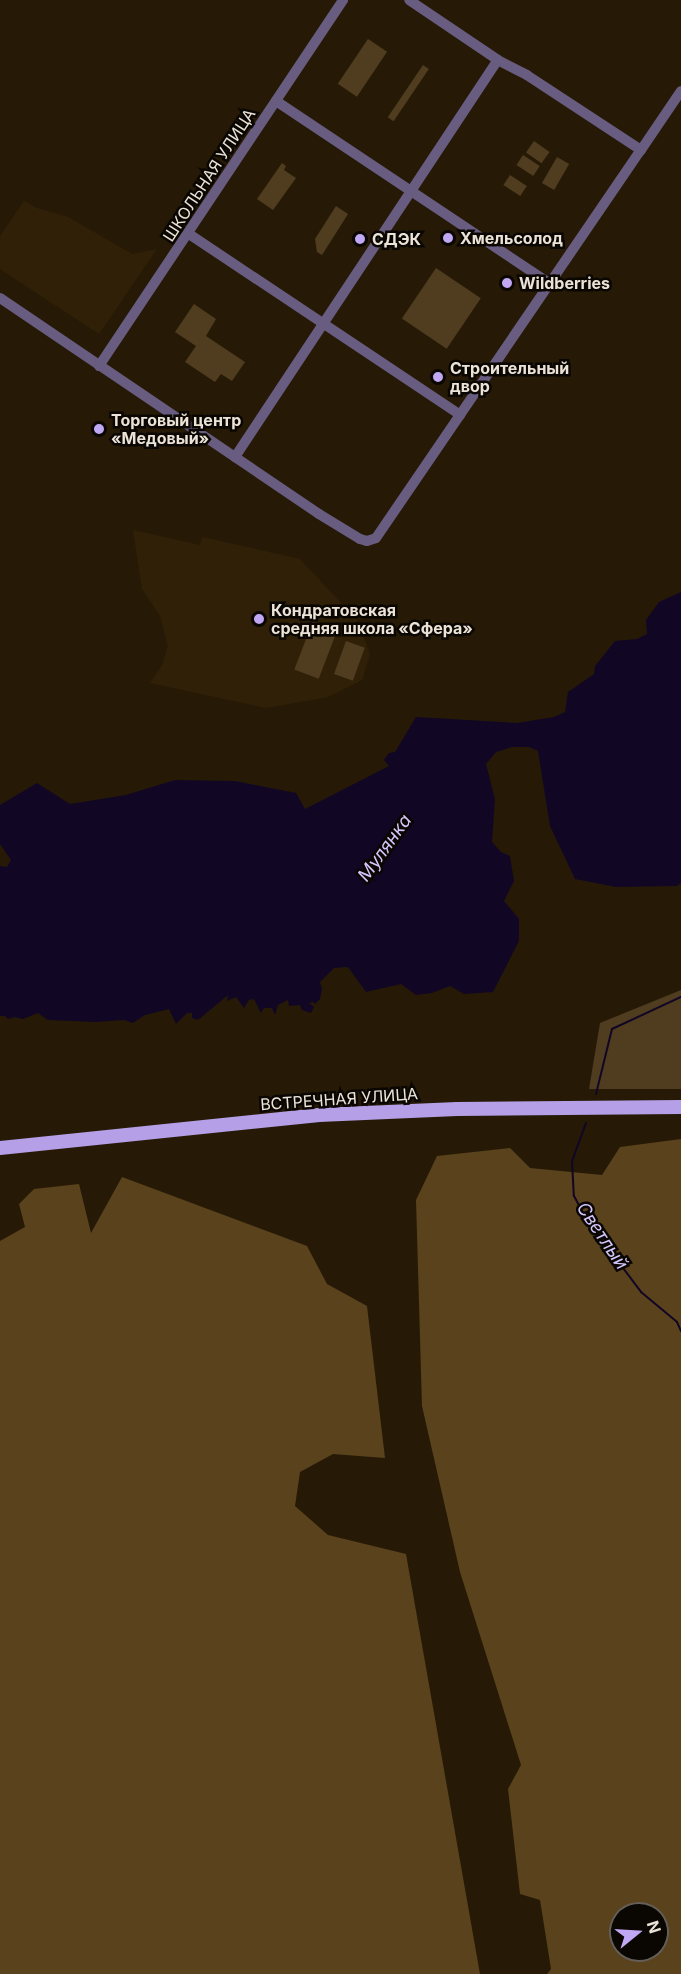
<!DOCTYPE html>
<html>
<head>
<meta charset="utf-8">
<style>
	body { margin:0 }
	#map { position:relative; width:681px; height:1974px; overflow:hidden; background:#261a07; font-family:Inter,sans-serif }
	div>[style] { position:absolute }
	.built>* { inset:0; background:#302007 }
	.green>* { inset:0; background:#503d20; transform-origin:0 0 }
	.forest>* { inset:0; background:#5a421d }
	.water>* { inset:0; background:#120625 }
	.stream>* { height:2px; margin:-1px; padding:0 1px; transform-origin:1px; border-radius:1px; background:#120625 }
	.minor>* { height:10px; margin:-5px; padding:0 5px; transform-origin:5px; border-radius:5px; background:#685d80 }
	.major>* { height:14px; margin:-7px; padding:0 7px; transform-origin:7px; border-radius:7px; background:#b59fe7 }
	.dots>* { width:16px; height:16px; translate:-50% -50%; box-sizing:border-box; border:3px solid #0a0602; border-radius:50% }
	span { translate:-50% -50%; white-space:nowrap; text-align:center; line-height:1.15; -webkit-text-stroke:5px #0a0602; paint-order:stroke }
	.street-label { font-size:16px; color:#ece3d8 }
	.poi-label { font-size:16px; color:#ece3d8; font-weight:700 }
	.left { translate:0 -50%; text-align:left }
	.water-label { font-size:18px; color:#d5c6fb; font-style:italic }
	.north { position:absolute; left:609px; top:1902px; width:60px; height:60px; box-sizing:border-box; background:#0a0602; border:2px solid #645e58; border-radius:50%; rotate:72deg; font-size:16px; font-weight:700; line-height:24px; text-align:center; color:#ece3d8 }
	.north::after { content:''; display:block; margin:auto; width:21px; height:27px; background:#c0a8f4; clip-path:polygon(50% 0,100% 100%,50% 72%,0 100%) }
</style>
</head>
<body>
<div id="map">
	<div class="built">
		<i style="clip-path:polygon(24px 201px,37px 208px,68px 217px,132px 254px,157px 249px,99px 334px,0 269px,0 236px)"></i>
		<i style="clip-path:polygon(133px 530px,200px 545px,202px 537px,300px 559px,357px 620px,370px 654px,362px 680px,328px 697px,266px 708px,150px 683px,162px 665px,168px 646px,160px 616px,142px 589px)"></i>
	</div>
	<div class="green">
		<i style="left:368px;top:39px;width:23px;height:54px;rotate:34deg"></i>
		<i style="left:423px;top:65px;width:7px;height:63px;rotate:34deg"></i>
		<i style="left:534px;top:141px;width:19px;height:14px;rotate:35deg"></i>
		<i style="left:523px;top:155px;width:20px;height:12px;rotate:33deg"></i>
		<i style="left:557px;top:157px;width:14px;height:30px;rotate:30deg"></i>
		<i style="clip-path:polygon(282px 163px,286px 166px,284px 170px,296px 178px,273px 210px,257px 199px)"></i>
		<i style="left:510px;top:175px;width:20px;height:12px;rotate:33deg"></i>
		<i style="clip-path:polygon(336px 206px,348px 214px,322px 255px,317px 252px,315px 239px)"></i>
		<i style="left:436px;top:268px;width:54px;height:61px;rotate:34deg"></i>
		<i style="clip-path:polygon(194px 304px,216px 319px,206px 336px,245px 362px,232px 381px,221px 374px,215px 382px,185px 362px,196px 346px,175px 332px)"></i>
		<i style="left:313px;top:621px;width:26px;height:52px;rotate:21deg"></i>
		<i style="left:346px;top:641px;width:20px;height:35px;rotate:20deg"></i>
		<i style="clip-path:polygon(681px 990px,681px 1089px,589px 1089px,600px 1023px)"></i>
	</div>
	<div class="forest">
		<i style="clip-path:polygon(evenodd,681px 1139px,681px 1974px,547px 1974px,551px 1969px,540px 1900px,520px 1894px,508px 1789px,521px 1765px,460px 1572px,422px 1406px,416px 1200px,437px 1156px,510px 1148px,530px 1168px,602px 1175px,620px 1147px,681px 1139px,621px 1914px,657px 1914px,657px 1950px,621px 1950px,621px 1914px)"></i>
		<i style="clip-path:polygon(122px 1177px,307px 1246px,327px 1284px,367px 1306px,385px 1458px,333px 1454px,300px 1472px,295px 1506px,328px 1535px,406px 1554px,480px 1974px,0 1974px,0 1241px,25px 1227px,19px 1204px,34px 1189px,79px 1184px,91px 1233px)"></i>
	</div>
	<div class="water">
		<i style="clip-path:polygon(681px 592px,681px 883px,677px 886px,616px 887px,575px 879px,550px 826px,538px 751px,529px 747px,512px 747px,496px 752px,486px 764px,495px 799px,492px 842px,501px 852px,510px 856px,514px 881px,504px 901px,519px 919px,519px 941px,493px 992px,464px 994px,450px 986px,432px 993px,416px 995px,401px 984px,366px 992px,348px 967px,334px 968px,320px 982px,322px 989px,320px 999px,315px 1004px,313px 1002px,309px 1003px,314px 1007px,311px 1013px,302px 1010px,300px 1005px,289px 1006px,288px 1000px,278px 1005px,275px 1015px,272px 1008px,264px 1008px,261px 1013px,254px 999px,249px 1000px,244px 1008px,236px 997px,227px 1001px,228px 995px,198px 1020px,192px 1018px,192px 1013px,187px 1013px,176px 1024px,169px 1009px,145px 1015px,133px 1023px,124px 1020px,95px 1022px,48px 1020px,38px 1013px,23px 1019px,15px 1017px,8px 1019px,5px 1016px,0 1016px,0 866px,7px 867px,11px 860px,0 844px,0 805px,37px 783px,70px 804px,126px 795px,175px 780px,235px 781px,296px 793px,305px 809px,389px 766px,384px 760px,389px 753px,395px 752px,416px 717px,517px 723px,554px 717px,565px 712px,568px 692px,594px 674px,595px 666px,615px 641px,637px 639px,647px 634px,646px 620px,659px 602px)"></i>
	</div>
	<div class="stream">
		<i style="left:596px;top:1094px;width:67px;rotate:-76.2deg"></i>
		<i style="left:612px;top:1029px;width:76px;rotate:-24.9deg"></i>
		<i style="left:586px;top:1123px;width:40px;rotate:110.2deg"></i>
		<i style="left:572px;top:1161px;width:35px;rotate:87deg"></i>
		<i style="left:574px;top:1196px;width:27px;rotate:62deg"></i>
		<i style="left:587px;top:1220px;width:90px;rotate:53.1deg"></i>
		<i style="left:641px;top:1292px;width:47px;rotate:39.8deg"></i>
		<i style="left:677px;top:1322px;width:10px;rotate:66deg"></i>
	</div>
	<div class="minor">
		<i style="left:276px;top:101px;width:328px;rotate:33.7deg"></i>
		<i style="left:641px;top:150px;width:71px;rotate:-55.9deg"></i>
		<i style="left:189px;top:234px;width:326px;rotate:33.7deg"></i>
		<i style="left:0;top:298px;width:385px;rotate:34.1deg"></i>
		<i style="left:319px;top:514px;width:48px;rotate:31.4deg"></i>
		<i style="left:360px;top:539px;width:7px;rotate:16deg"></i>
		<i style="left:367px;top:541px;width:9px;rotate:-18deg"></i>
		<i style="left:376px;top:538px;width:470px;rotate:-55.7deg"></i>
		<i style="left:641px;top:150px;width:136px;rotate:-146.7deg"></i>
		<i style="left:527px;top:75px;width:33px;rotate:-153deg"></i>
		<i style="left:498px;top:60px;width:107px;rotate:-146deg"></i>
		<i style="left:99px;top:366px;width:440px;rotate:-56.3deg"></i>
		<i style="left:235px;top:457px;width:476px;rotate:-56.5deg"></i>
	</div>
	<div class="major">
		<i style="left:0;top:1148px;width:321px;rotate:-5.9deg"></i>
		<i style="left:319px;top:1115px;width:138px;rotate:-2.5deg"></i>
		<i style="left:457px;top:1109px;width:224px;rotate:-0.5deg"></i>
	</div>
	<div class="dots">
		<i style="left:448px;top:238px;background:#c0a8f4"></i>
		<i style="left:360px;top:239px;background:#c0a8f4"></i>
		<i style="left:507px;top:283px;background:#c0a8f4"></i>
		<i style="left:438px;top:377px;background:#c0a8f4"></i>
		<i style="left:99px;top:429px;background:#c0a8f4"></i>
		<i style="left:259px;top:619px;background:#c0a8f4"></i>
	</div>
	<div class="street-label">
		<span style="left:209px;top:175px;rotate:-57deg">ШКОЛЬНАЯ УЛИЦА</span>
		<span style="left:339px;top:1099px;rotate:-4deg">ВСТРЕЧНАЯ УЛИЦА</span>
	</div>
	<div class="poi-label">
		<span class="left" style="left:460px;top:238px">Хмельсолод</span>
		<span class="left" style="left:372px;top:239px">СДЭК</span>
		<span class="left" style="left:519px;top:283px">Wildberries</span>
		<span class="left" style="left:450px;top:377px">Строительный<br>двор</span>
		<span class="left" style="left:111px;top:429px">Торговый центр<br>«Медовый»</span>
		<span class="left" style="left:271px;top:619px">Кондратовская<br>средняя школа «Сфера»</span>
	</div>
	<div class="water-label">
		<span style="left:385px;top:848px;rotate:-54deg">Мулянка</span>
		<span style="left:602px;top:1236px;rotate:56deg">Светлый</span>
	</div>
	<div class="north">N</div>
</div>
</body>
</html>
